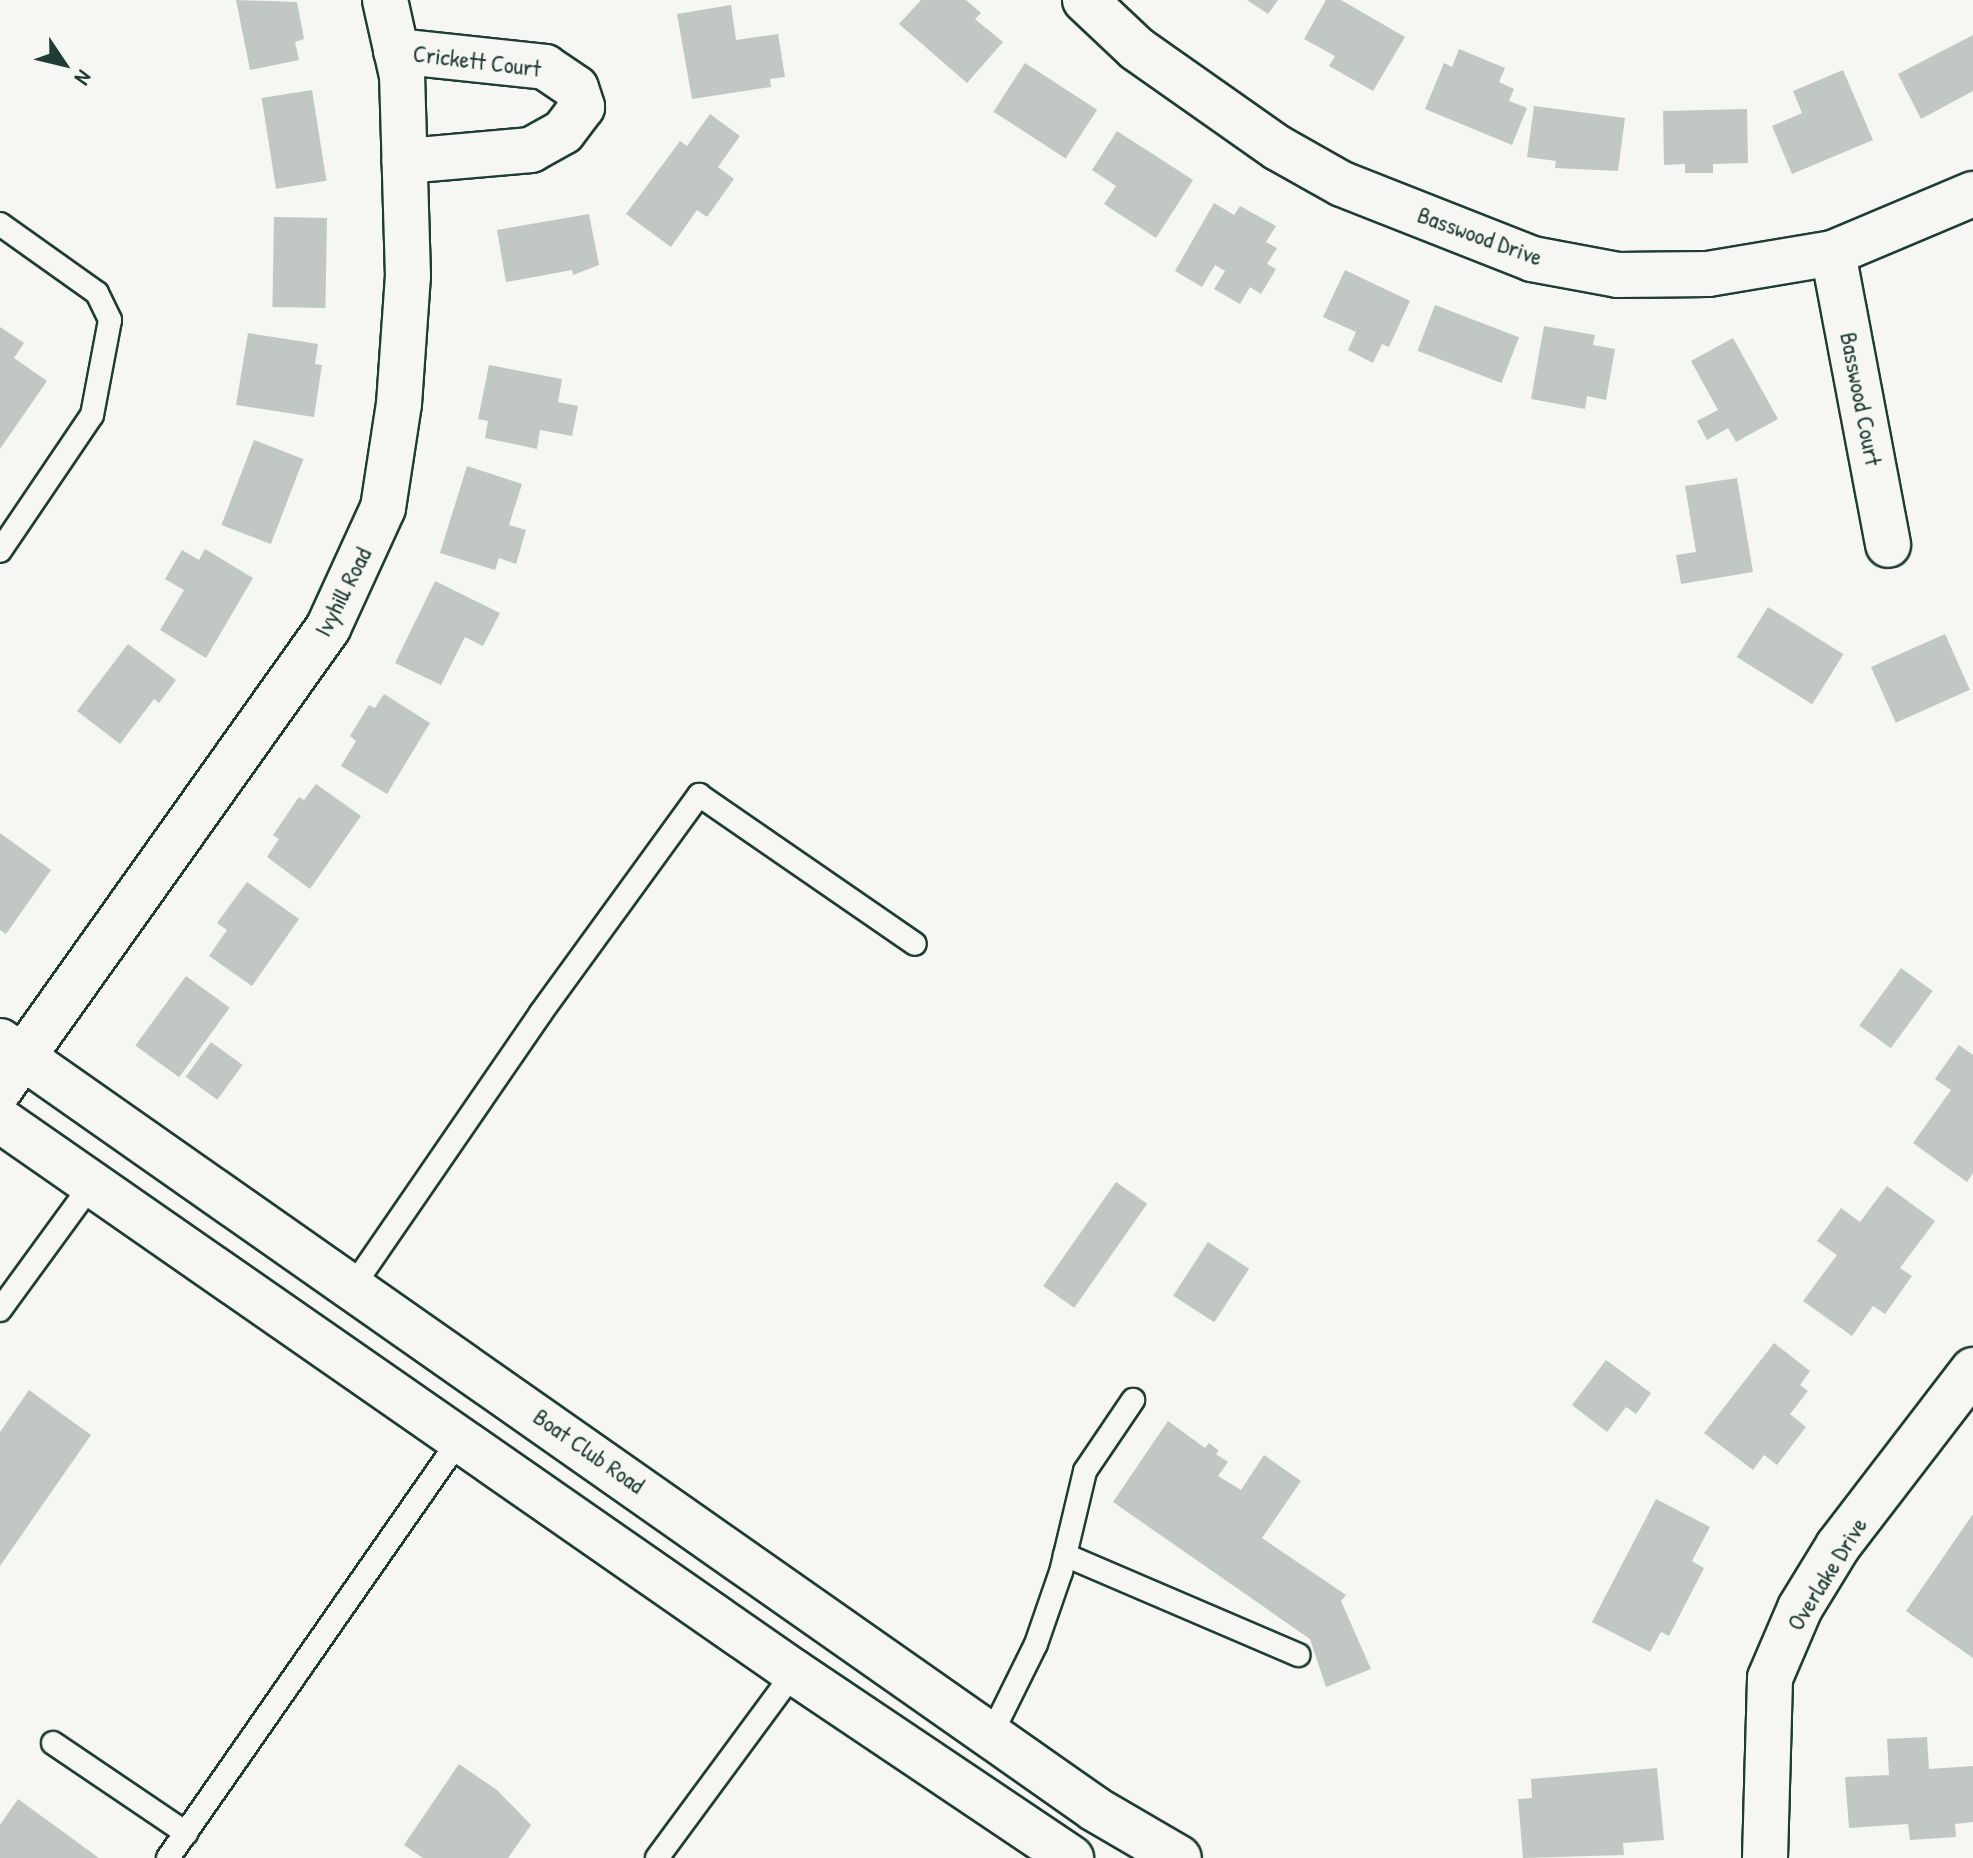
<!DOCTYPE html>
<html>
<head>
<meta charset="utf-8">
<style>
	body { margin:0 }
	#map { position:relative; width:1973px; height:1858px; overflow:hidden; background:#f6f6f2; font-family:"Patrick Hand",sans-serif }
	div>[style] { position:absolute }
	.building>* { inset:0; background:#c1c8c3; transform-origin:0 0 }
	.roads { filter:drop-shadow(2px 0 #1f3d34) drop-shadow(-2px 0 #1f3d34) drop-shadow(0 2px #1f3d34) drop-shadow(0 -2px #1f3d34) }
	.service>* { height:22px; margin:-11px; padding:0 11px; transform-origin:11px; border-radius:11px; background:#f6f6f2 }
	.minor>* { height:44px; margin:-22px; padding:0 22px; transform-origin:22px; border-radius:22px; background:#f6f6f2 }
	.secondary>* { height:44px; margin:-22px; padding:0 22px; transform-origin:22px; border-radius:22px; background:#f6f6f2 }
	span { translate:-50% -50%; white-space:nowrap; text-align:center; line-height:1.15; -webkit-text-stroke:8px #f6f6f2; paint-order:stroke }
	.street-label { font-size:24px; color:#1f3d34 }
	.north { position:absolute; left:24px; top:24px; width:80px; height:80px; -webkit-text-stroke:6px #f6f6f2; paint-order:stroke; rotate:125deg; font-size:22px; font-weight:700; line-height:32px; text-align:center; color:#1f3d34 }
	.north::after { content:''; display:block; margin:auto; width:28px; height:36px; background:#1f3d34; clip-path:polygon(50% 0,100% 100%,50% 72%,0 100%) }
</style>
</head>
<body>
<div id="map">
	<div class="building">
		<i style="clip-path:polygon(236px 0,297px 2px,304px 39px,295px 42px,299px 60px,250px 70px)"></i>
		<i style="clip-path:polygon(921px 0,966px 0,981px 13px,975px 19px,1003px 42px,967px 83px,899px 24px)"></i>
		<i style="clip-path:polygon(1247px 0,1278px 0,1268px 14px)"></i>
		<i style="clip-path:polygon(1326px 0,1341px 0,1405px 37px,1373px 91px,1329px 66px,1335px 56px,1304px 39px)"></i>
		<i style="clip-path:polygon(731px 5px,736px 40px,778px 34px,785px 77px,770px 79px,771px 87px,692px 99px,677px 14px)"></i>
		<i style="clip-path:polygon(1973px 35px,1973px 91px,1921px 119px,1898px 74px)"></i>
		<i style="clip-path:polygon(1459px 49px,1505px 68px,1499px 82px,1514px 89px,1509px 101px,1527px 108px,1512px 145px,1425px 109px,1444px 63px,1452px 67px)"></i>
		<i style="left:1025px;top:63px;width:86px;height:58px;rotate:33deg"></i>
		<i style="clip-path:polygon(1843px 70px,1873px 140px,1792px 174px,1772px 126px,1802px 113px,1793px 91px)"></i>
		<i style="left:312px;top:90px;width:92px;height:51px;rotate:81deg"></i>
		<i style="clip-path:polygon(1534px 106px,1625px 118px,1618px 171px,1555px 168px,1556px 161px,1527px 157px)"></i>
		<i style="clip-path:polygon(1747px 109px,1748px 163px,1713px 164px,1713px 173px,1685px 173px,1685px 164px,1664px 165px,1663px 111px)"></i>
		<i style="clip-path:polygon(710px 114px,740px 136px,718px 167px,734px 179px,707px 217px,697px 210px,671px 247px,626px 214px,680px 141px,687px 146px)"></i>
		<i style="clip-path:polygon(1117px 131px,1193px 180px,1156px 238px,1104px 204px,1116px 186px,1092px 170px)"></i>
		<i style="clip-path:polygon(1214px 203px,1234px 215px,1240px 206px,1276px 226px,1266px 242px,1277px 248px,1267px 264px,1276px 269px,1261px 294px,1250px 287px,1240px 304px,1214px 289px,1225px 271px,1215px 265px,1202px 287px,1175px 271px)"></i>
		<i style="clip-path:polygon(589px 214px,599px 265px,573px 275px,572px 270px,506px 282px,497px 230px)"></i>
		<i style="left:274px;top:217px;width:53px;height:90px;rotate:1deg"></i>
		<i style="clip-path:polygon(1345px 270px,1410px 301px,1389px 347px,1382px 344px,1373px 363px,1348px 350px,1356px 332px,1323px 317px)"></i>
		<i style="left:1435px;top:305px;width:90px;height:49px;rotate:21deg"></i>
		<i style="clip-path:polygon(1544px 326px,1595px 335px,1593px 345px,1615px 349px,1606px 400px,1587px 396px,1585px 409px,1531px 399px)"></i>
		<i style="clip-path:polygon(0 327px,24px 343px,14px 358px,47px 381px,0 449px)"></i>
		<i style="clip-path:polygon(248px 333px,318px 344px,315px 364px,322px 365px,314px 417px,236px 405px)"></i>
		<i style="clip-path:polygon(1733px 338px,1778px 419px,1736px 442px,1728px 428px,1707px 440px,1697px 421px,1718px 410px,1691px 361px)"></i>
		<i style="clip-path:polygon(489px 365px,562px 379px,558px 402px,578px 406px,572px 436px,540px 430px,537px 449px,485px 438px,488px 421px,478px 419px)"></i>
		<i style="left:254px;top:440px;width:53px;height:91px;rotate:21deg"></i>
		<i style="clip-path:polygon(467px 466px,522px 484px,509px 525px,526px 530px,516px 564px,499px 558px,495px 570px,440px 553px)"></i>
		<i style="clip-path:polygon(1737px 478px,1753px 572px,1681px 584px,1676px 555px,1696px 552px,1685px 486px)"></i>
		<i style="clip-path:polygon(205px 549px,253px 578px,206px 658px,160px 630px,184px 590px,165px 579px,182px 550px,199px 560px)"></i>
		<i style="clip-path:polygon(435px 581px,500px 613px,483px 646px,465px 637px,441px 685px,395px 663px)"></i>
		<i style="left:1768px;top:607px;width:89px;height:59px;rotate:32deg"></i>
		<i style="left:1945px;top:634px;width:61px;height:81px;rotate:66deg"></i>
		<i style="clip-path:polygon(128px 644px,176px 680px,159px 703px,154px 699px,120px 744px,77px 711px)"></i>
		<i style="clip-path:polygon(384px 694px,430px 723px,387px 794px,341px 766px,356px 741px,350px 736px,369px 705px,375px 708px)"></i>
		<i style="clip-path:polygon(316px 784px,361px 816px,310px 889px,267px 857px,279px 839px,273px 835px,299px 797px,304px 800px)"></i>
		<i style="clip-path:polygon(0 833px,51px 870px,6px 934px,0 930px)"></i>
		<i style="clip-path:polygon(247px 882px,299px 919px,252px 986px,209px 956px,227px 930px,217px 923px)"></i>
		<i style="left:1901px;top:968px;width:39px;height:71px;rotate:36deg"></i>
		<i style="left:186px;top:976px;width:54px;height:86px;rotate:36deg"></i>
		<i style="left:211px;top:1042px;width:39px;height:43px;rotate:36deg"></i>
		<i style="clip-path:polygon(1959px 1045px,1973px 1055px,1973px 1173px,1967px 1182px,1913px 1143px,1951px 1090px,1935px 1079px)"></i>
		<i style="left:1116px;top:1182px;width:38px;height:127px;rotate:35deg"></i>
		<i style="clip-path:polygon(1887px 1186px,1935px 1221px,1900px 1268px,1912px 1276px,1885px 1314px,1873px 1306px,1852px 1336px,1803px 1301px,1837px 1255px,1817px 1241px,1841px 1208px,1860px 1222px)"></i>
		<i style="left:1208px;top:1242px;width:49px;height:64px;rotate:33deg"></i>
		<i style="clip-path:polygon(1774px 1343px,1810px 1371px,1800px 1385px,1808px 1391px,1790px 1414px,1806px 1427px,1777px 1465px,1764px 1455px,1753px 1470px,1704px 1433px)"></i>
		<i style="clip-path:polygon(1606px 1360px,1651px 1393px,1636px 1414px,1626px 1407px,1607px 1432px,1572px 1405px)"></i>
		<i style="clip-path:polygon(29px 1390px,91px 1435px,0 1566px,0 1432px)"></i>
		<i style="clip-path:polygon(1168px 1421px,1205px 1448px,1209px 1443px,1219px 1451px,1216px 1454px,1228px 1462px,1218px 1476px,1241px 1490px,1264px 1455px,1301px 1481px,1262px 1538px,1346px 1595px,1341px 1601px,1371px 1669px,1326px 1687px,1310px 1639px,1113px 1502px)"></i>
		<i style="clip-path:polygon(1656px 1499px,1710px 1527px,1692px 1561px,1704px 1568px,1669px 1636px,1661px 1632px,1650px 1652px,1592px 1622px)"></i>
		<i style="clip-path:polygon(1973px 1514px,1973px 1658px,1906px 1611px)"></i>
		<i style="clip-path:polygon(1927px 1737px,1929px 1769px,1973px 1766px,1973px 1822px,1955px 1824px,1956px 1837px,1910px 1840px,1908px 1824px,1849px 1828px,1845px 1777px,1889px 1775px,1887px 1739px)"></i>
		<i style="clip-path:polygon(459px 1764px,497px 1790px,531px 1825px,508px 1858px,423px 1858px,404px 1845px)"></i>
		<i style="clip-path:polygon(1657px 1768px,1664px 1840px,1623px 1843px,1624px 1855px,1523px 1858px,1518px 1799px,1532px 1798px,1531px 1779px)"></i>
		<i style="clip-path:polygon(18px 1799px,99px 1858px,0 1858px,0 1825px)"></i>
	</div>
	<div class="roads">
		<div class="service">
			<i style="left:0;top:224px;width:119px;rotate:35.4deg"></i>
			<i style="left:97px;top:293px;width:30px;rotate:64deg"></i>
			<i style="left:110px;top:320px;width:97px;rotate:100.7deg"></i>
			<i style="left:92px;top:415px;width:164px;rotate:124.1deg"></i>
			<i style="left:354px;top:1285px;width:329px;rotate:-55.5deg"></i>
			<i style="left:540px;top:1014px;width:271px;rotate:-54deg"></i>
			<i style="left:699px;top:795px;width:262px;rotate:34.6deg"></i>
			<i style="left:0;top:1310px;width:156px;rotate:-53.9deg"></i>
			<i style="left:1065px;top:1555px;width:254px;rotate:23.2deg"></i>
			<i style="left:991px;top:1735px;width:102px;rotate:-63.7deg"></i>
			<i style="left:1036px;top:1644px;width:76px;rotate:-70.9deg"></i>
			<i style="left:1061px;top:1572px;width:104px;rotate:-76.6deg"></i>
			<i style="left:1085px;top:1471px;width:86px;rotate:-55.9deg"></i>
			<i style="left:53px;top:1743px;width:161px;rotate:34.1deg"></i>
			<i style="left:168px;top:1858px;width:511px;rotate:-55.13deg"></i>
			<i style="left:657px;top:1858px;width:231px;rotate:-53.6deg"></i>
		</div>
		<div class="minor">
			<i style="left:1085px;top:0;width:71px;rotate:43.3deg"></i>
			<i style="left:1137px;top:49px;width:172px;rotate:35.1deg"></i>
			<i style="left:1278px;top:148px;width:73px;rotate:29.4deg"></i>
			<i style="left:1342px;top:184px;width:204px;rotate:21.5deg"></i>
			<i style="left:1532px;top:259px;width:87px;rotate:10.5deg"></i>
			<i style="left:1618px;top:275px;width:90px;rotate:-0.6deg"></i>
			<i style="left:1708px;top:274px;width:127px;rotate:-9.5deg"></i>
			<i style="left:1833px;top:253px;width:152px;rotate:-22.9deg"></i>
			<i style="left:396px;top:51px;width:150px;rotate:6.1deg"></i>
			<i style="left:545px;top:67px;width:37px;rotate:34deg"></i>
			<i style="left:576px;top:88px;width:20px;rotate:72deg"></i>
			<i style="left:582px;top:107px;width:31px;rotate:127deg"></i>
			<i style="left:563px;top:132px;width:37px;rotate:151deg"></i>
			<i style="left:531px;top:150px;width:127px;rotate:175deg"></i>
			<i style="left:1833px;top:253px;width:297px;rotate:79.3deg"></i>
			<i style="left:0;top:1089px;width:566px;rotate:-54.57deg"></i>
			<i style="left:328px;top:628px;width:132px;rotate:-65.4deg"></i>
			<i style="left:383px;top:508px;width:105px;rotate:-81.3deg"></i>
			<i style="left:399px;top:404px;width:128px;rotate:-86deg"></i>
			<i style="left:408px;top:276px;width:200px;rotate:-91.7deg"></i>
			<i style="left:402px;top:76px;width:78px;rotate:-102.6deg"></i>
			<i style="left:1765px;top:1858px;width:180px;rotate:-88.4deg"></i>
			<i style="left:1770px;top:1678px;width:76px;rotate:-66.8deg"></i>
			<i style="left:1800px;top:1608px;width:73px;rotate:-58.5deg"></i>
			<i style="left:1838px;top:1546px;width:222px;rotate:-52.5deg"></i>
		</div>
		<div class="secondary">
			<i style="left:0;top:1041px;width:1337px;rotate:35.04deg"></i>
			<i style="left:1095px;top:1809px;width:97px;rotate:30.3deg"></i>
			<i style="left:0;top:1120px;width:967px;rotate:34.81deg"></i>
			<i style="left:794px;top:1672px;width:334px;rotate:33.9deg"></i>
		</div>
	</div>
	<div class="street-label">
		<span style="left:477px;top:61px;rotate:7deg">Crickett Court</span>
		<span style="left:1480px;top:236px;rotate:20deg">Basswood Drive</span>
		<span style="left:1861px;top:399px;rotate:79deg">Basswood Court</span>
		<span style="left:343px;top:592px;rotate:-63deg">Ivyhill Road</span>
		<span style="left:589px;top:1451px;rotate:35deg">Boat Club Road</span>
		<span style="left:1827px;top:1574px;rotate:-58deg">Overlake Drive</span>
	</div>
	<div class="north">N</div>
</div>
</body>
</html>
